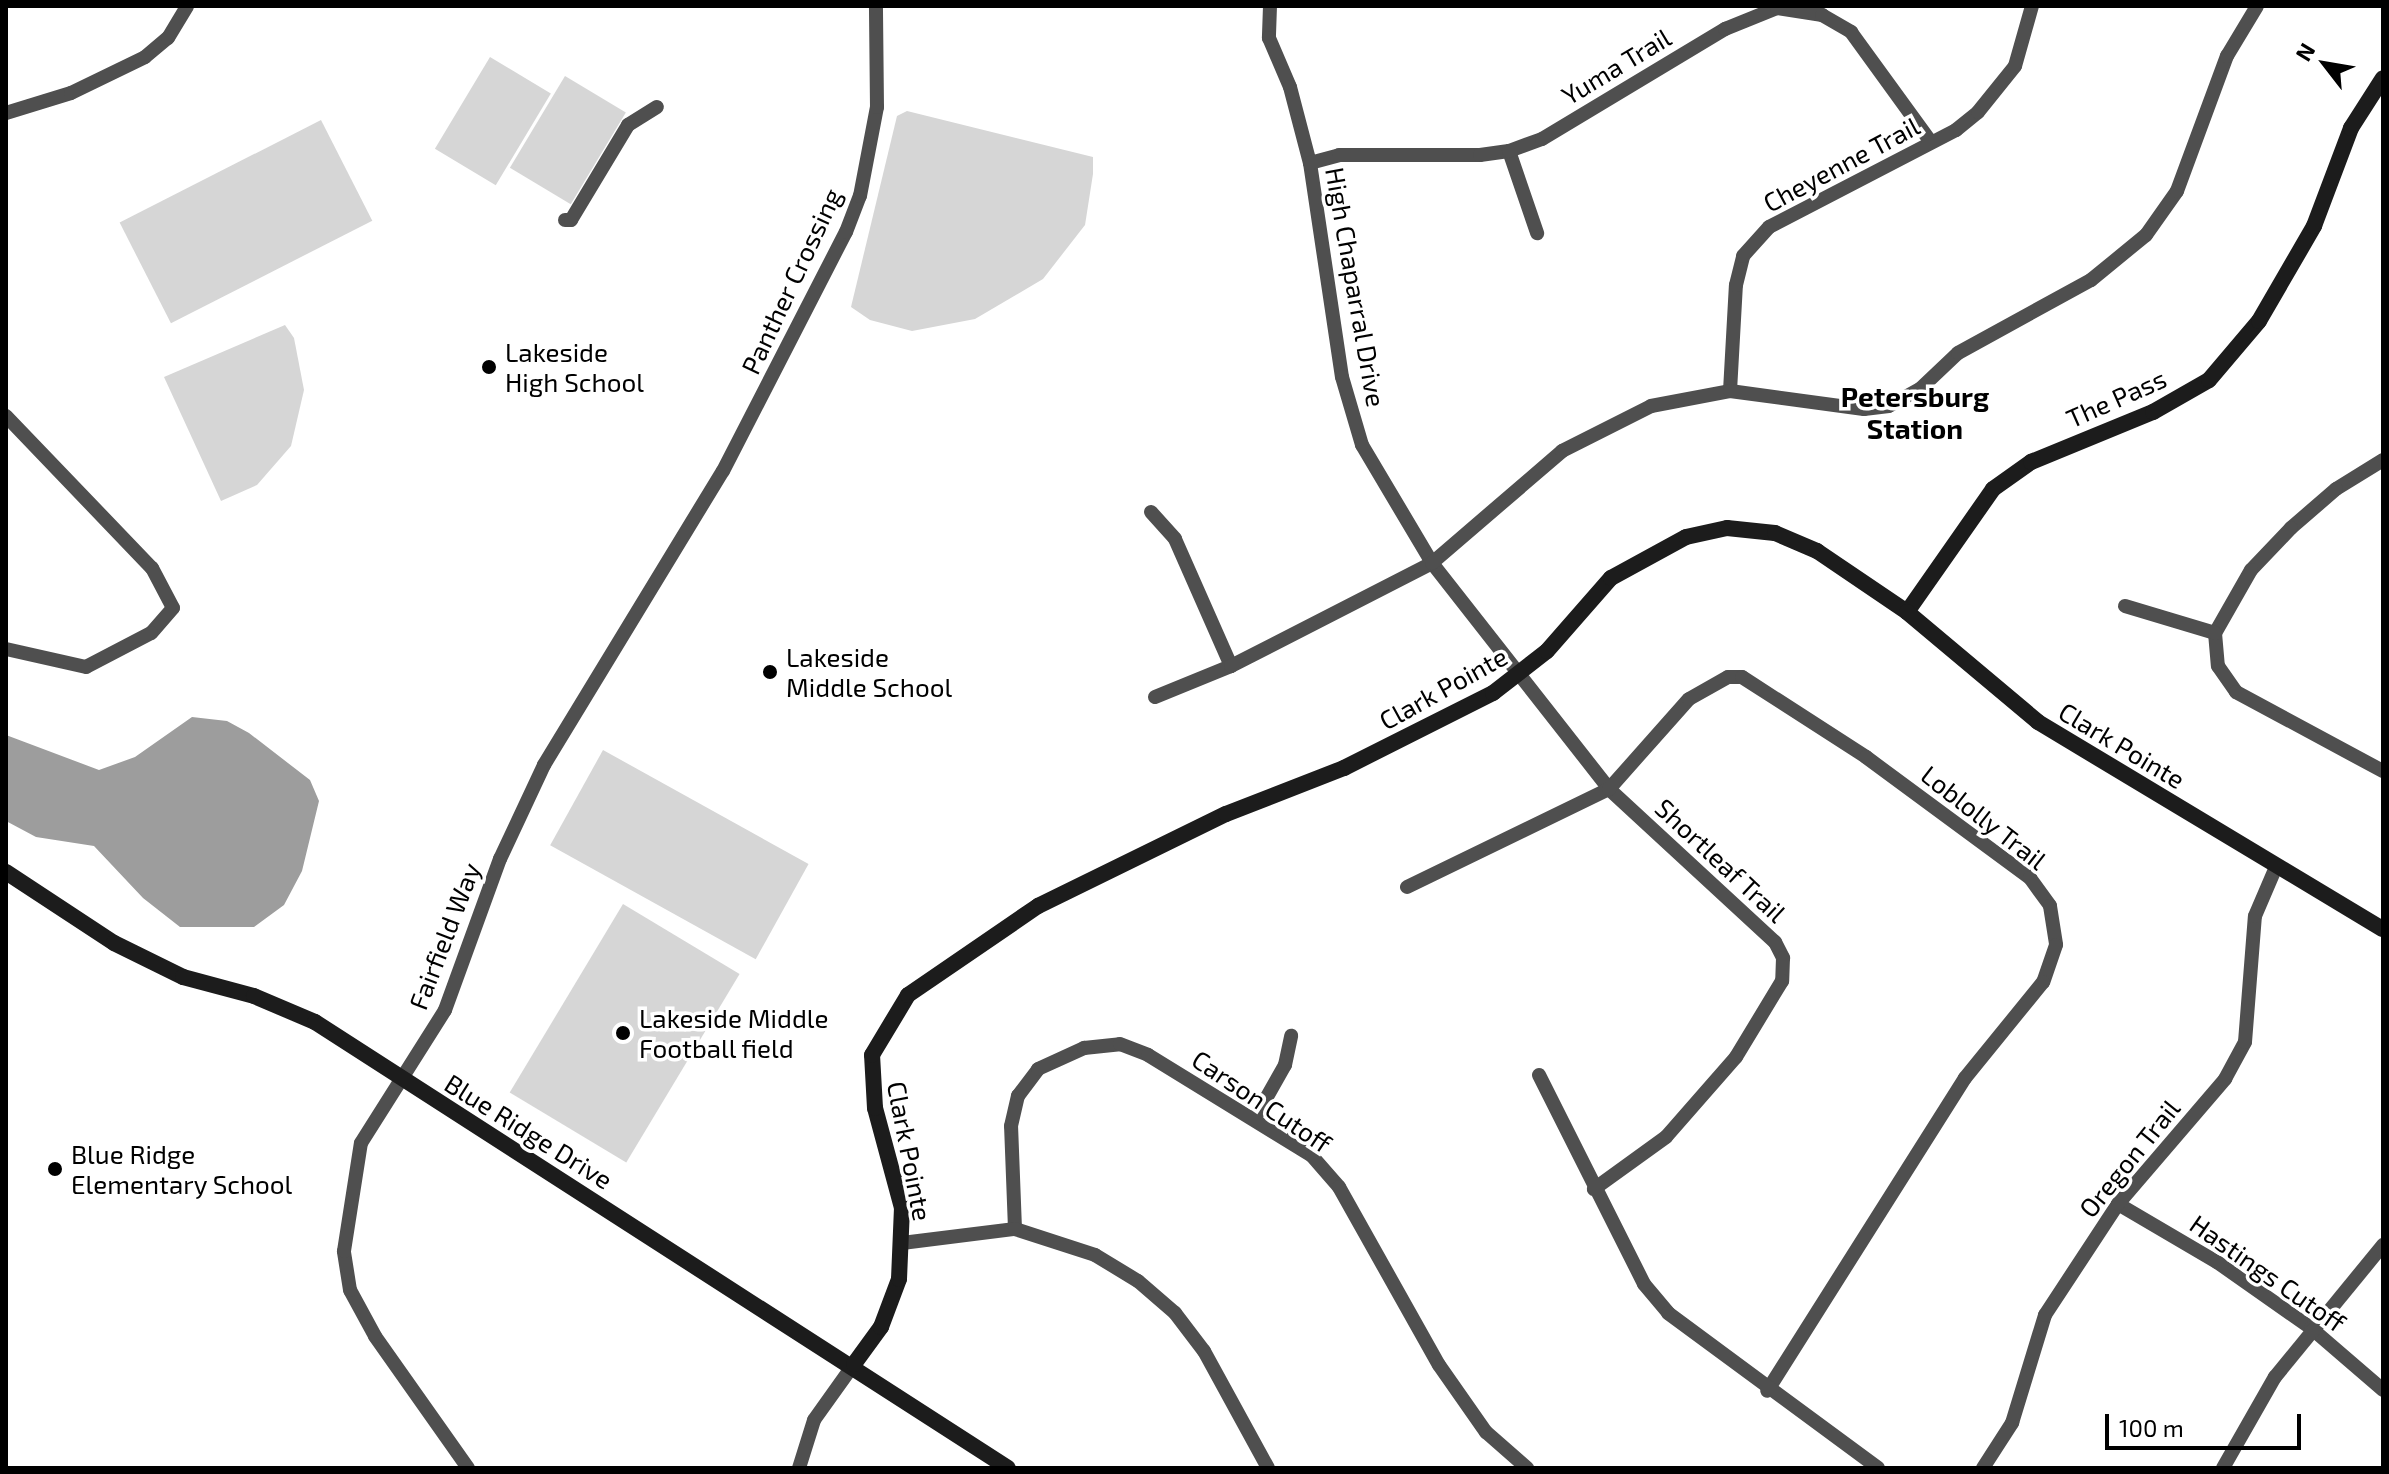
<!DOCTYPE html>
<html>
<head>
<meta charset="utf-8">
<style>
	body { margin:0 }
	#map { position:relative; width:2389px; height:1474px; overflow:hidden; background:#fff; font-family:"Exo 2",sans-serif }
	div>[style] { position:absolute }
	.green>* { inset:0; background:#d6d6d6; transform-origin:0 0 }
	.water>* { inset:0; background:#9d9d9d }
	.street>* { height:14px; margin:-7px; padding:0 7px; transform-origin:7px; border-radius:7px; background:#4f4f4f }
	.secondary>* { height:16px; margin:-8px; padding:0 8px; transform-origin:8px; border-radius:8px; background:#1c1c1c }
	.dots>* { width:22px; height:22px; translate:-50% -50%; box-sizing:border-box; border:4px solid #fff; border-radius:50% }
	span { translate:-50% -50%; white-space:nowrap; text-align:center; line-height:1.15; -webkit-text-stroke:7px #fff; paint-order:stroke }
	.street-label { font-size:26px; color:#000 }
	.poi-label { font-size:26px; color:#000 }
	.left { translate:0 -50%; text-align:left }
	.neighbourhood-label { font-size:28px; color:#000; font-weight:700 }
	.frame { position:absolute; inset:0; border:8px solid #000; pointer-events:none }
	.north { position:absolute; left:2285px; top:24px; width:80px; height:80px; -webkit-text-stroke:6px #fff; paint-order:stroke; rotate:301deg; font-size:22px; font-weight:700; line-height:32px; text-align:center; color:#000 }
	.north::after { content:''; display:block; margin:auto; width:28px; height:36px; background:#000; clip-path:polygon(50% 0,100% 100%,50% 72%,0 100%) }
	.scale { position:absolute; left:2105px; top:1414px; width:196px; height:36px; box-sizing:border-box; border:4px solid #000; border-top:0; padding-left:10px; font-size:24px; line-height:28px; white-space:nowrap; color:#000; -webkit-text-stroke:6px #fff; paint-order:stroke }
</style>
</head>
<body>
<div id="map">
	<div class="green">
		<i style="left:490px;top:57px;width:71px;height:107px;rotate:31deg"></i>
		<i style="left:565px;top:76px;width:71px;height:107px;rotate:31deg"></i>
		<i style="clip-path:polygon(907px 111px,1093px 157px,1093px 174px,1085px 225px,1043px 279px,975px 319px,912px 331px,870px 320px,851px 307px,897px 116px)"></i>
		<i style="left:321px;top:120px;width:113px;height:226px;rotate:63deg"></i>
		<i style="clip-path:polygon(285px 325px,294px 338px,304px 390px,291px 446px,257px 485px,221px 501px,164px 377px)"></i>
		<i style="left:603px;top:750px;width:235px;height:109px;rotate:29deg"></i>
		<i style="left:623px;top:904px;width:136px;height:220px;rotate:31deg"></i>
	</div>
	<div class="water">
		<i style="clip-path:polygon(192px 717px,227px 721px,249px 733px,310px 780px,319px 801px,302px 871px,284px 905px,254px 927px,180px 927px,143px 898px,94px 846px,36px 837px,6px 821px,6px 735px,99px 770px,135px 757px)"></i>
	</div>
	<div class="street">
		<i style="left:1270px;top:6px;width:32px;rotate:92deg"></i>
		<i style="left:1269px;top:38px;width:53px;rotate:66.8deg"></i>
		<i style="left:1290px;top:87px;width:79px;rotate:75.3deg"></i>
		<i style="left:1310px;top:163px;width:216px;rotate:81.5deg"></i>
		<i style="left:1342px;top:377px;width:71px;rotate:73.6deg"></i>
		<i style="left:1362px;top:445px;width:137px;rotate:59.3deg"></i>
		<i style="left:1432px;top:563px;width:287px;rotate:51.9deg"></i>
		<i style="left:1609px;top:789px;width:226px;rotate:42.7deg"></i>
		<i style="left:1775px;top:942px;width:18px;rotate:63deg"></i>
		<i style="left:1783px;top:958px;width:23px;rotate:92deg"></i>
		<i style="left:1782px;top:981px;width:89px;rotate:121.2deg"></i>
		<i style="left:1736px;top:1057px;width:106px;rotate:131.2deg"></i>
		<i style="left:1666px;top:1137px;width:89px;rotate:144.2deg"></i>
		<i style="left:6px;top:113px;width:68px;rotate:-17.1deg"></i>
		<i style="left:71px;top:93px;width:82px;rotate:-25.9deg"></i>
		<i style="left:145px;top:57px;width:30px;rotate:-40deg"></i>
		<i style="left:168px;top:38px;width:37px;rotate:-59deg"></i>
		<i style="left:1509px;top:151px;width:87px;rotate:71.1deg"></i>
		<i style="left:1310px;top:163px;width:30px;rotate:-15deg"></i>
		<i style="left:1339px;top:155px;width:141px"></i>
		<i style="left:1480px;top:155px;width:29px;rotate:-8deg"></i>
		<i style="left:1509px;top:151px;width:35px;rotate:-20deg"></i>
		<i style="left:1542px;top:139px;width:214px;rotate:-31deg"></i>
		<i style="left:1725px;top:29px;width:56px;rotate:-22deg"></i>
		<i style="left:1777px;top:8px;width:46px;rotate:8.8deg"></i>
		<i style="left:1822px;top:15px;width:34px;rotate:30deg"></i>
		<i style="left:1851px;top:32px;width:136px;rotate:54deg"></i>
		<i style="left:565px;top:220px;width:6px"></i>
		<i style="left:571px;top:220px;width:111px;rotate:-59deg"></i>
		<i style="left:628px;top:125px;width:34px;rotate:-32deg"></i>
		<i style="left:1730px;top:391px;width:106px;rotate:-86.8deg"></i>
		<i style="left:1736px;top:285px;width:30px;rotate:-76deg"></i>
		<i style="left:1743px;top:256px;width:39px;rotate:-48deg"></i>
		<i style="left:1769px;top:227px;width:211px;rotate:-27.4deg"></i>
		<i style="left:1956px;top:130px;width:28px;rotate:-39deg"></i>
		<i style="left:1978px;top:112px;width:59px;rotate:-51.2deg"></i>
		<i style="left:2015px;top:66px;width:62px;rotate:-74.2deg"></i>
		<i style="left:6px;top:416px;width:211px;rotate:46.2deg"></i>
		<i style="left:152px;top:568px;width:45px;rotate:62.3deg"></i>
		<i style="left:173px;top:608px;width:33px;rotate:131deg"></i>
		<i style="left:151px;top:633px;width:73px;rotate:152.4deg"></i>
		<i style="left:86px;top:667px;width:82px;rotate:-167.3deg"></i>
		<i style="left:2383px;top:460px;width:55px;rotate:148.3deg"></i>
		<i style="left:2336px;top:489px;width:60px;rotate:139.1deg"></i>
		<i style="left:2291px;top:528px;width:58px;rotate:133.6deg"></i>
		<i style="left:2251px;top:570px;width:73px;rotate:119.7deg"></i>
		<i style="left:2215px;top:633px;width:33px;rotate:85deg"></i>
		<i style="left:2218px;top:666px;width:32px;rotate:55deg"></i>
		<i style="left:2236px;top:692px;width:167px;rotate:28.3deg"></i>
		<i style="left:1151px;top:512px;width:36px;rotate:48deg"></i>
		<i style="left:1175px;top:539px;width:139px;rotate:66.2deg"></i>
		<i style="left:2125px;top:606px;width:94px;rotate:16.7deg"></i>
		<i style="left:1155px;top:697px;width:82px;rotate:-22.2deg"></i>
		<i style="left:1231px;top:666px;width:226px;rotate:-27.1deg"></i>
		<i style="left:1432px;top:563px;width:172px;rotate:-40.7deg"></i>
		<i style="left:1562px;top:451px;width:100px;rotate:-26.8deg"></i>
		<i style="left:1651px;top:406px;width:80px;rotate:-10.8deg"></i>
		<i style="left:1730px;top:391px;width:135px;rotate:7.7deg"></i>
		<i style="left:1864px;top:409px;width:25px;rotate:-7deg"></i>
		<i style="left:1889px;top:406px;width:35px;rotate:-29deg"></i>
		<i style="left:1920px;top:389px;width:52px;rotate:-43.5deg"></i>
		<i style="left:1958px;top:353px;width:152px;rotate:-28.8deg"></i>
		<i style="left:2091px;top:280px;width:71px;rotate:-39.3deg"></i>
		<i style="left:2146px;top:235px;width:54px;rotate:-54.8deg"></i>
		<i style="left:2177px;top:191px;width:144px;rotate:-69.7deg"></i>
		<i style="left:2227px;top:56px;width:58px;rotate:-59deg"></i>
		<i style="left:1407px;top:887px;width:225px;rotate:-25.9deg"></i>
		<i style="left:1609px;top:789px;width:120px;rotate:-48.4deg"></i>
		<i style="left:1689px;top:699px;width:45px;rotate:-29.4deg"></i>
		<i style="left:1728px;top:677px;width:14px"></i>
		<i style="left:1742px;top:677px;width:148px;rotate:32.8deg"></i>
		<i style="left:1866px;top:757px;width:204px;rotate:36.4deg"></i>
		<i style="left:2030px;top:878px;width:34px;rotate:54deg"></i>
		<i style="left:2050px;top:906px;width:39px;rotate:81deg"></i>
		<i style="left:2056px;top:945px;width:39px;rotate:109deg"></i>
		<i style="left:2043px;top:982px;width:124px;rotate:129.1deg"></i>
		<i style="left:1965px;top:1078px;width:370px;rotate:122.3deg"></i>
		<i style="left:1539px;top:1075px;width:234px;rotate:63.3deg"></i>
		<i style="left:1644px;top:1284px;width:38px;rotate:50deg"></i>
		<i style="left:1668px;top:1313px;width:261px;rotate:36.4deg"></i>
		<i style="left:1255px;top:1118px;width:61px;rotate:-60.5deg"></i>
		<i style="left:1285px;top:1065px;width:30px;rotate:-78deg"></i>
		<i style="left:2118px;top:1204px;width:115px;rotate:30.4deg"></i>
		<i style="left:2217px;top:1262px;width:115px;rotate:35.1deg"></i>
		<i style="left:2311px;top:1328px;width:95px;rotate:40.7deg"></i>
		<i style="left:1015px;top:1229px;width:103px;rotate:-92.2deg"></i>
		<i style="left:1011px;top:1126px;width:31px;rotate:-77deg"></i>
		<i style="left:1018px;top:1096px;width:34px;rotate:-53deg"></i>
		<i style="left:1038px;top:1069px;width:51px;rotate:-24.5deg"></i>
		<i style="left:1084px;top:1048px;width:36px;rotate:-6deg"></i>
		<i style="left:1120px;top:1044px;width:30px;rotate:21deg"></i>
		<i style="left:1148px;top:1055px;width:193px;rotate:31.6deg"></i>
		<i style="left:1312px;top:1156px;width:41px;rotate:48.9deg"></i>
		<i style="left:1339px;top:1187px;width:204px;rotate:60.7deg"></i>
		<i style="left:1439px;top:1365px;width:82px;rotate:55deg"></i>
		<i style="left:1486px;top:1432px;width:55px;rotate:41.3deg"></i>
		<i style="left:902px;top:1243px;width:114px;rotate:-7.1deg"></i>
		<i style="left:1015px;top:1229px;width:84px;rotate:18deg"></i>
		<i style="left:1095px;top:1255px;width:50px;rotate:31.2deg"></i>
		<i style="left:1138px;top:1281px;width:49px;rotate:40.9deg"></i>
		<i style="left:1175px;top:1313px;width:48px;rotate:52.7deg"></i>
		<i style="left:1204px;top:1351px;width:133px;rotate:61.3deg"></i>
		<i style="left:468px;top:1468px;width:161px;rotate:-125.2deg"></i>
		<i style="left:375px;top:1336px;width:52px;rotate:-118.5deg"></i>
		<i style="left:350px;top:1290px;width:39px;rotate:-99deg"></i>
		<i style="left:344px;top:1251px;width:109px;rotate:-81.1deg"></i>
		<i style="left:361px;top:1143px;width:157px;rotate:-57.7deg"></i>
		<i style="left:445px;top:1010px;width:161px;rotate:-70deg"></i>
		<i style="left:500px;top:859px;width:104px;rotate:-64.9deg"></i>
		<i style="left:544px;top:765px;width:344px;rotate:-58.7deg"></i>
		<i style="left:723px;top:471px;width:269px;rotate:-62.8deg"></i>
		<i style="left:846px;top:232px;width:39px;rotate:-69deg"></i>
		<i style="left:860px;top:196px;width:91px;rotate:-79.2deg"></i>
		<i style="left:877px;top:107px;width:101px;rotate:-90.6deg"></i>
		<i style="left:799px;top:1468px;width:50px;rotate:-72.6deg"></i>
		<i style="left:814px;top:1420px;width:69px;rotate:-54.5deg"></i>
		<i style="left:1983px;top:1468px;width:54px;rotate:-57.2deg"></i>
		<i style="left:2012px;top:1423px;width:113px;rotate:-73deg"></i>
		<i style="left:2045px;top:1315px;width:133px;rotate:-56.7deg"></i>
		<i style="left:2118px;top:1204px;width:165px;rotate:-49.4deg"></i>
		<i style="left:2225px;top:1079px;width:42px;rotate:-61.6deg"></i>
		<i style="left:2245px;top:1042px;width:126px;rotate:-85.5deg"></i>
		<i style="left:2255px;top:916px;width:53px;rotate:-66.8deg"></i>
		<i style="left:2223px;top:1468px;width:105px;rotate:-60.3deg"></i>
		<i style="left:2275px;top:1377px;width:171px;rotate:-50.7deg"></i>
	</div>
	<div class="secondary">
		<i style="left:1907px;top:612px;width:150px;rotate:-55deg"></i>
		<i style="left:1993px;top:489px;width:47px;rotate:-35.4deg"></i>
		<i style="left:2031px;top:462px;width:132px;rotate:-22.3deg"></i>
		<i style="left:2153px;top:412px;width:64px;rotate:-29.7deg"></i>
		<i style="left:2209px;top:380px;width:77px;rotate:-49.7deg"></i>
		<i style="left:2259px;top:321px;width:110px;rotate:-59.9deg"></i>
		<i style="left:2314px;top:226px;width:105px;rotate:-69.3deg"></i>
		<i style="left:2351px;top:128px;width:59px;rotate:-57.4deg"></i>
		<i style="left:6px;top:872px;width:129px;rotate:33.3deg"></i>
		<i style="left:114px;top:943px;width:77px;rotate:26.2deg"></i>
		<i style="left:183px;top:977px;width:73px;rotate:15deg"></i>
		<i style="left:254px;top:996px;width:66px;rotate:23.1deg"></i>
		<i style="left:315px;top:1022px;width:824px;rotate:32.76deg"></i>
		<i style="left:854px;top:1364px;width:46px;rotate:-53.9deg"></i>
		<i style="left:881px;top:1327px;width:51px;rotate:-69.4deg"></i>
		<i style="left:899px;top:1279px;width:71px;rotate:-87.6deg"></i>
		<i style="left:902px;top:1208px;width:104px;rotate:-105.1deg"></i>
		<i style="left:875px;top:1108px;width:53px;rotate:-93.2deg"></i>
		<i style="left:872px;top:1055px;width:70px;rotate:-59deg"></i>
		<i style="left:908px;top:995px;width:158px;rotate:-34.4deg"></i>
		<i style="left:1038px;top:906px;width:209px;rotate:-26.1deg"></i>
		<i style="left:1226px;top:814px;width:127px;rotate:-21.3deg"></i>
		<i style="left:1344px;top:768px;width:167px;rotate:-26.7deg"></i>
		<i style="left:1493px;top:693px;width:68px;rotate:-37.9deg"></i>
		<i style="left:1547px;top:651px;width:97px;rotate:-48.8deg"></i>
		<i style="left:1611px;top:578px;width:85px;rotate:-28.7deg"></i>
		<i style="left:1686px;top:537px;width:42px;rotate:-12.4deg"></i>
		<i style="left:1727px;top:528px;width:48px;rotate:5.9deg"></i>
		<i style="left:1775px;top:533px;width:46px;rotate:23.2deg"></i>
		<i style="left:1817px;top:551px;width:109px;rotate:34.1deg"></i>
		<i style="left:1907px;top:612px;width:171px;rotate:40deg"></i>
		<i style="left:2038px;top:722px;width:402px;rotate:31deg"></i>
	</div>
	<div class="dots">
		<i style="left:489px;top:367px;background:#000"></i>
		<i style="left:770px;top:672px;background:#000"></i>
		<i style="left:623px;top:1033px;background:#000"></i>
		<i style="left:55px;top:1169px;background:#000"></i>
	</div>
	<div class="street-label">
		<span style="left:1616px;top:66px;rotate:-31deg">Yuma Trail</span>
		<span style="left:1841px;top:164px;rotate:-28deg">Cheyenne Trail</span>
		<span style="left:791px;top:281px;rotate:-65deg">Panther Crossing</span>
		<span style="left:1356px;top:287px;rotate:80deg">High Chaparral Drive</span>
		<span style="left:2116px;top:398px;rotate:-24deg">The Pass</span>
		<span style="left:1443px;top:688px;rotate:-29deg">Clark Pointe</span>
		<span style="left:2122px;top:745px;rotate:31deg">Clark Pointe</span>
		<span style="left:1984px;top:817px;rotate:38deg">Loblolly Trail</span>
		<span style="left:1721px;top:860px;rotate:43deg">Shortleaf Trail</span>
		<span style="left:444px;top:936px;rotate:-69deg">Fairfield Way</span>
		<span style="left:1262px;top:1101px;rotate:34deg">Carson Cutoff</span>
		<span style="left:529px;top:1131px;rotate:32deg">Blue Ridge Drive</span>
		<span style="left:910px;top:1151px;rotate:79deg">Clark Pointe</span>
		<span style="left:2129px;top:1158px;rotate:-51deg">Oregon Trail</span>
		<span style="left:2268px;top:1273px;rotate:35deg">Hastings Cutoff</span>
	</div>
	<div class="poi-label">
		<span class="left" style="left:505px;top:367px">Lakeside<br>High School</span>
		<span class="left" style="left:786px;top:672px">Lakeside<br>Middle School</span>
		<span class="left" style="left:639px;top:1033px">Lakeside Middle<br>Football field</span>
		<span class="left" style="left:71px;top:1169px">Blue Ridge<br>Elementary School</span>
	</div>
	<div class="neighbourhood-label">
		<span style="left:1915px;top:412px">Petersburg<br>Station</span>
	</div>
	<div class="frame"></div>
	<div class="north">N</div>
	<div class="scale">100 m</div>
</div>
</body>
</html>
